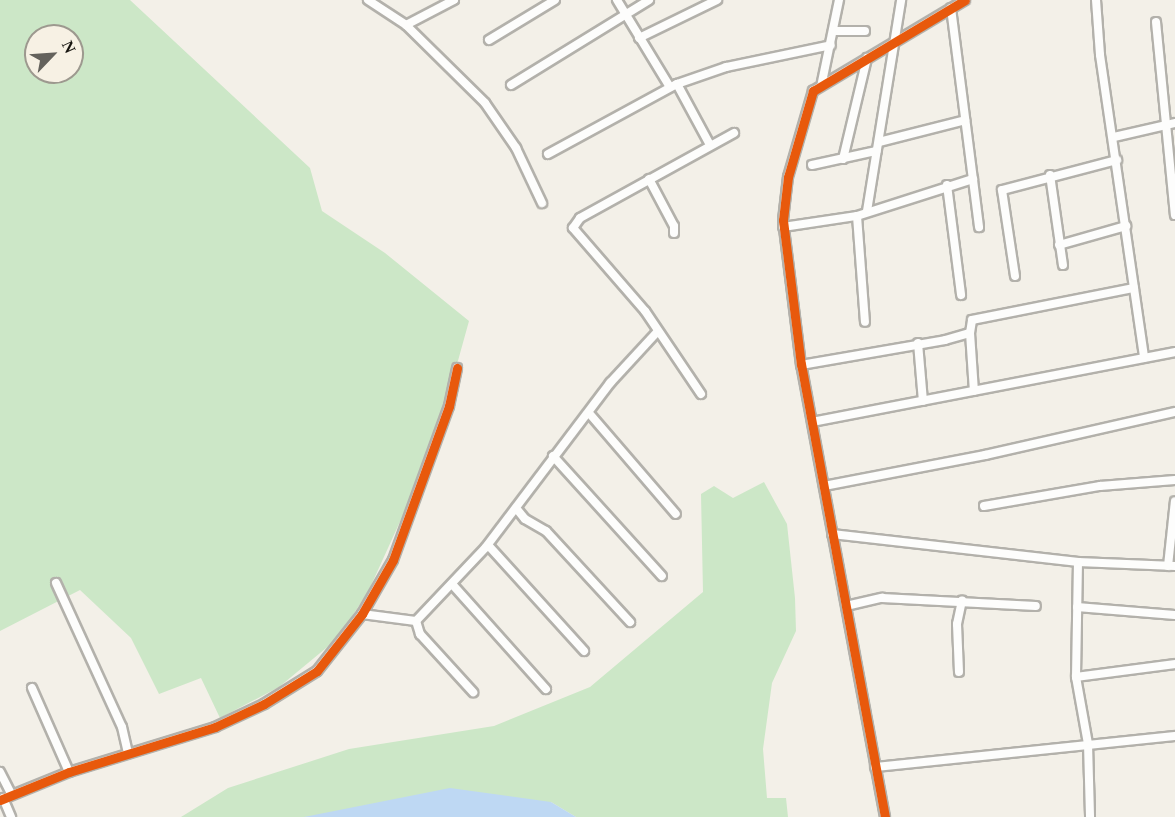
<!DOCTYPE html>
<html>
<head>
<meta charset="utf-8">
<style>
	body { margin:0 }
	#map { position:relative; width:1175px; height:817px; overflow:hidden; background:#f3f0e8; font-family:"Times New Roman",serif }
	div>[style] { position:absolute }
	.green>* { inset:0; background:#cce7c7 }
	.water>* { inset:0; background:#bed8f3 }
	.roads { filter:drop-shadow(2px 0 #b3b1ab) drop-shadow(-2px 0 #b3b1ab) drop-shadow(0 2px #b3b1ab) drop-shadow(0 -2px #b3b1ab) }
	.minor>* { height:8px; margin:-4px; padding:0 4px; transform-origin:4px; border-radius:4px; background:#fdfdfc }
	.cycleway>* { height:9px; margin:-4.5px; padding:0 4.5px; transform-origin:4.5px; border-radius:4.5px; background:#e8590c }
	span { translate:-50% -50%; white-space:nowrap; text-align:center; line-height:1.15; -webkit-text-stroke:6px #f7f1e4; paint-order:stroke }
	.north { position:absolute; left:24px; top:24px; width:60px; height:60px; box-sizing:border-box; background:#f7f1e4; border:2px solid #9d998f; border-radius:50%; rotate:65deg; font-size:16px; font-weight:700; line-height:24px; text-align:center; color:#171510 }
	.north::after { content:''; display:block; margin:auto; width:21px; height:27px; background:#64625c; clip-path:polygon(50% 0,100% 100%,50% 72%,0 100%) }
</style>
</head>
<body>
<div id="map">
	<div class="green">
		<i style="clip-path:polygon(evenodd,0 0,130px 0,310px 168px,322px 211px,385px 253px,469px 321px,451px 386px,408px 504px,368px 592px,337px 639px,279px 687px,220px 718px,201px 678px,159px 694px,131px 638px,80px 590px,0 631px,0 0,36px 36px,72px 36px,72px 72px,36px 72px,36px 36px)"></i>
		<i style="clip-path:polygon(764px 482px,787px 524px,795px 598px,796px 631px,772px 683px,763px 749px,767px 798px,786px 798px,788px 817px,576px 817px,551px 802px,304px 817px,181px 817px,228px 788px,349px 749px,494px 726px,590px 687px,703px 592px,701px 494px,714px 486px,733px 498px)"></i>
	</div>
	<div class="water">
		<i style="clip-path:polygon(450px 788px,551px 802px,576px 817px,304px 817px)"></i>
	</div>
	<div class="roads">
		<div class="minor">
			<i style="left:368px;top:0;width:45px;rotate:33.3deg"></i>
			<i style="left:406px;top:25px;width:111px;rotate:44.6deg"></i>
			<i style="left:485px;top:103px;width:55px;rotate:55.4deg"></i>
			<i style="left:516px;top:148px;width:61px;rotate:64.7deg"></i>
			<i style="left:617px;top:0;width:102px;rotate:58.7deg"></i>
			<i style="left:1096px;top:0;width:55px;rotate:85.8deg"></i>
			<i style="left:1100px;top:55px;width:306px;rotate:81.7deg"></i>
			<i style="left:951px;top:8px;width:221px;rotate:82.7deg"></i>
			<i style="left:1156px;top:22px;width:194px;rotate:84.4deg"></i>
			<i style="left:406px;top:25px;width:54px;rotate:-27.5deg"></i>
			<i style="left:835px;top:31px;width:30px"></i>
			<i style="left:639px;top:38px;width:87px;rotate:-26deg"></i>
			<i style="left:489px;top:40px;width:77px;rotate:-31.2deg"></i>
			<i style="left:822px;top:82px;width:84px;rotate:-78.3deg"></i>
			<i style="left:677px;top:84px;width:69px;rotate:61.6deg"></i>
			<i style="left:511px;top:85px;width:162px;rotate:-31.6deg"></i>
			<i style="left:1114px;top:137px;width:63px;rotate:-12.9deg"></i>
			<i style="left:879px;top:142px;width:89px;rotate:-14.3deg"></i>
			<i style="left:548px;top:154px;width:147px;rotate:-28.5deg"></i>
			<i style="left:677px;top:84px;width:52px;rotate:-19.1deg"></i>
			<i style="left:726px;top:67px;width:107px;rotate:-11.8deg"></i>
			<i style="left:843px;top:159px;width:104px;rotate:-76.6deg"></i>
			<i style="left:812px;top:165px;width:66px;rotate:-12.3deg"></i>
			<i style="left:1050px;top:175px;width:91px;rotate:81.8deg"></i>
			<i style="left:649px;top:179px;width:53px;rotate:62deg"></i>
			<i style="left:674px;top:226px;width:7px;rotate:90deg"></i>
			<i style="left:947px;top:185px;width:111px;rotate:82.7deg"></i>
			<i style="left:867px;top:211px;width:214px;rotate:-80.8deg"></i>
			<i style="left:857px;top:216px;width:106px;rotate:85.7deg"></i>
			<i style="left:783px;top:227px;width:75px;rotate:-8.5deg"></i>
			<i style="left:857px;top:216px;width:122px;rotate:-17.7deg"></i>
			<i style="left:1059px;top:245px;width:70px;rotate:-15.8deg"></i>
			<i style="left:1015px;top:276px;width:87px;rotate:-98.6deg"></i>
			<i style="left:1002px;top:190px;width:119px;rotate:-14.6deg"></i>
			<i style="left:970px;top:333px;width:58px;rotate:86.1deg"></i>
			<i style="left:918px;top:343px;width:58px;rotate:85.1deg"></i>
			<i style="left:801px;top:365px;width:146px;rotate:-9.8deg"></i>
			<i style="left:945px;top:340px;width:26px;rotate:-16deg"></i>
			<i style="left:970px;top:333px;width:13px;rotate:-81deg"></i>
			<i style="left:972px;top:320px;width:165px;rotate:-11.2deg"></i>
			<i style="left:701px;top:394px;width:100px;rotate:-124deg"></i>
			<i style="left:645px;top:311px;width:110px;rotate:-130.9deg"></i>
			<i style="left:573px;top:228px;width:12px;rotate:-55deg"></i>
			<i style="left:580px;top:218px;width:176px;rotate:-28.9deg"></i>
			<i style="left:589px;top:413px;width:133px;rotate:49.3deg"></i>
			<i style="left:812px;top:422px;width:370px;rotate:-10.9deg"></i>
			<i style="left:553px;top:456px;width:162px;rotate:47.8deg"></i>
			<i style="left:824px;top:486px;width:164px;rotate:-10.9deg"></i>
			<i style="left:985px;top:455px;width:195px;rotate:-12.8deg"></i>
			<i style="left:984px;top:506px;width:118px;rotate:-9.8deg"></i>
			<i style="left:1100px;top:486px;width:75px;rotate:-4.6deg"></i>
			<i style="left:516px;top:508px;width:14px;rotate:51deg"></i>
			<i style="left:525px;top:519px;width:24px;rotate:30deg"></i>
			<i style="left:546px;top:531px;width:124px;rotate:47.3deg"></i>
			<i style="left:832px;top:534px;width:248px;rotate:6.5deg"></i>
			<i style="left:1078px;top:562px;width:97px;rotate:2.4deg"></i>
			<i style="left:488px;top:545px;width:143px;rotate:47.8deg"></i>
			<i style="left:1078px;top:562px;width:115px;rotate:91deg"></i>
			<i style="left:1076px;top:677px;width:68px;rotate:79.8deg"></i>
			<i style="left:1088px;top:744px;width:73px;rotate:88.4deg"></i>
			<i style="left:1168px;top:566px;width:65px;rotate:-83.9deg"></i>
			<i style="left:56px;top:583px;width:158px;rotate:65.4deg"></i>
			<i style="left:122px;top:727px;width:27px;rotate:77deg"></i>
			<i style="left:452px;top:584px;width:141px;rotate:48.2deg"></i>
			<i style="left:846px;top:606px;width:37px;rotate:-13deg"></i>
			<i style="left:882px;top:598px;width:154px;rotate:3deg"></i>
			<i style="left:1077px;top:607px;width:98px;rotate:4.7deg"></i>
			<i style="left:362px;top:614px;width:54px;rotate:7.4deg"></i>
			<i style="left:416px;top:621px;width:102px;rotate:-46.6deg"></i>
			<i style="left:486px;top:547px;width:206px;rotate:-52.9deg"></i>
			<i style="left:610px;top:383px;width:69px;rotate:-47.3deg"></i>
			<i style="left:416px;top:621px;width:14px;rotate:73deg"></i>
			<i style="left:420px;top:634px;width:79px;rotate:47.6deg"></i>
			<i style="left:959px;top:672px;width:48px;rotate:-92.4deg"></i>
			<i style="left:957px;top:624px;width:24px;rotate:-78deg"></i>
			<i style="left:1076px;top:677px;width:100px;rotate:-7.5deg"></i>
			<i style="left:32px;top:688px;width:92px;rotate:66.2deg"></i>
			<i style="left:875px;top:767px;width:302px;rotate:-5.9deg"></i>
			<i style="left:0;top:772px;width:25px;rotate:63deg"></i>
			<i style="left:3px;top:798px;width:21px;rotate:67deg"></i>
			<i style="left:0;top:800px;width:74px;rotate:-22.1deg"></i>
			<i style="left:69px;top:772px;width:153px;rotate:-17.1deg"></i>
			<i style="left:215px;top:727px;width:54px;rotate:-25.1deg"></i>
			<i style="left:264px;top:704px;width:62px;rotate:-31.9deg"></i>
			<i style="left:317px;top:671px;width:73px;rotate:-51.7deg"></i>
			<i style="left:362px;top:614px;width:62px;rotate:-60.1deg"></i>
			<i style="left:393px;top:560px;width:164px;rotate:-70deg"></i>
			<i style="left:449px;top:406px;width:39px;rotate:-78deg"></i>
			<i style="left:885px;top:817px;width:460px;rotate:-100.5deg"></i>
			<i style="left:801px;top:365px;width:146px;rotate:-97.1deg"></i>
			<i style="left:783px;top:220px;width:43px;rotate:-83.4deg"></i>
			<i style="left:788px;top:177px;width:90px;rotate:-73.8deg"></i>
			<i style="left:813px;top:91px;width:177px;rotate:-30.9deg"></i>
		</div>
	</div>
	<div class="cycleway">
		<i style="left:0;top:800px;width:74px;rotate:-22.1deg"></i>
		<i style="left:69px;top:772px;width:153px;rotate:-17.1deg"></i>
		<i style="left:215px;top:727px;width:54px;rotate:-25.1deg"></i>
		<i style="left:264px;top:704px;width:62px;rotate:-31.9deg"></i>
		<i style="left:317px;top:671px;width:73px;rotate:-51.7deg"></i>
		<i style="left:362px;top:614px;width:62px;rotate:-60.1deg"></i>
		<i style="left:393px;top:560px;width:164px;rotate:-70deg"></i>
		<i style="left:449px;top:406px;width:39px;rotate:-78deg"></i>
		<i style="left:885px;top:817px;width:460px;rotate:-100.5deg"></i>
		<i style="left:801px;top:365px;width:146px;rotate:-97.1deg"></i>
		<i style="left:783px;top:220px;width:43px;rotate:-83.4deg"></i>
		<i style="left:788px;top:177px;width:90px;rotate:-73.8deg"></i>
		<i style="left:813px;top:91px;width:177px;rotate:-30.9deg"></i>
	</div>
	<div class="north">N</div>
</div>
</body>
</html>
